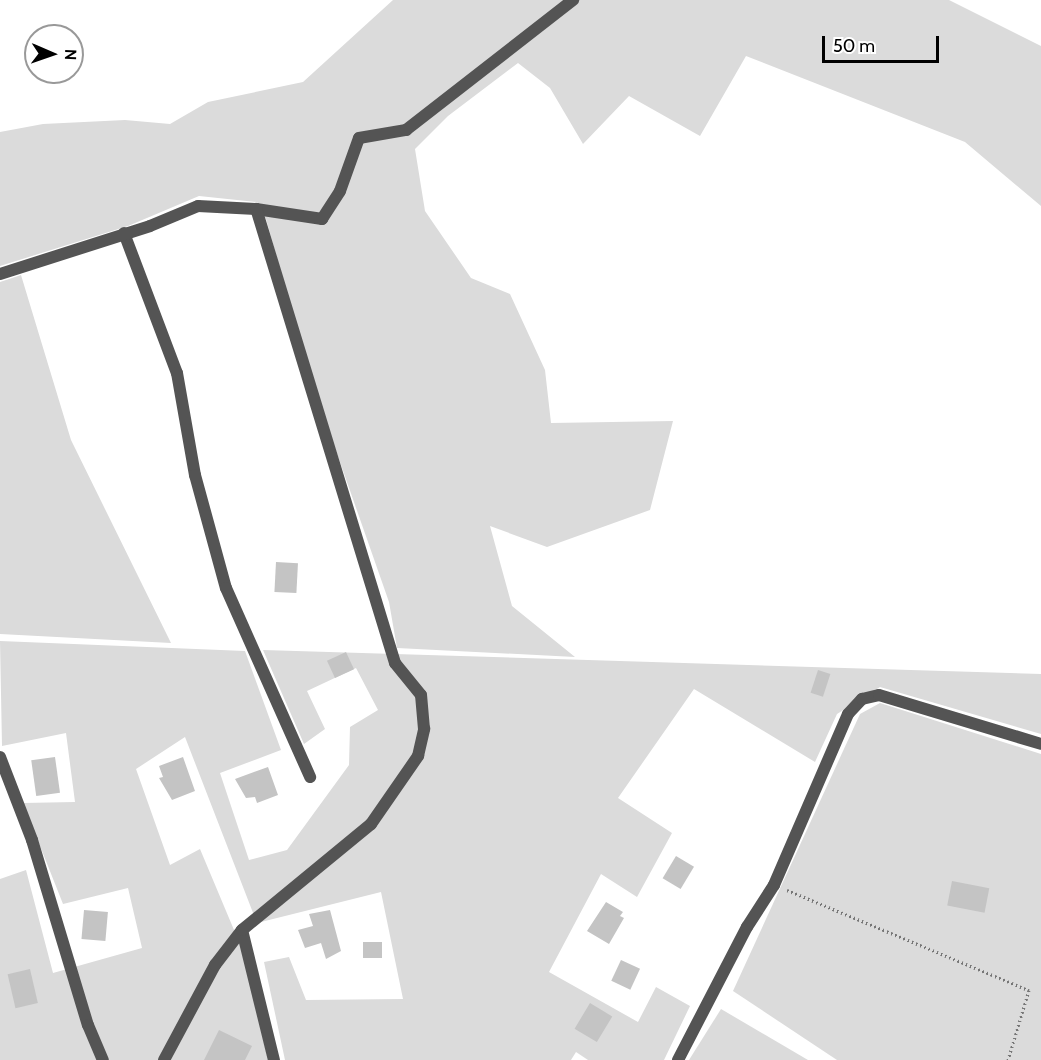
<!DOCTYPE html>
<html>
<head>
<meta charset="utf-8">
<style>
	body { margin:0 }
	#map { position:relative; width:1041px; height:1060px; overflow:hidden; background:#fff; font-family:Cabin,sans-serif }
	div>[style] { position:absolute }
	.green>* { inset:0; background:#dbdbdb }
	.building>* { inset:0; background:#c4c4c4; transform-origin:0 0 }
	.path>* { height:3px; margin-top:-1.5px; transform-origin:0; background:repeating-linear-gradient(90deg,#767676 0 1.5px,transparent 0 4.5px) }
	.minor>* { height:12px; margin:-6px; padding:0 6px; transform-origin:6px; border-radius:6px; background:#545454 }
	span { translate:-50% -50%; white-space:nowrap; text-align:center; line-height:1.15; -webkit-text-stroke:6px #fff; paint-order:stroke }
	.north { position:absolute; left:24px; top:24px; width:60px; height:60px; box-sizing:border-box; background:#fff; border:2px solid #999; border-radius:50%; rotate:92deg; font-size:16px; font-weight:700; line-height:24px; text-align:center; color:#000 }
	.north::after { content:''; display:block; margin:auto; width:21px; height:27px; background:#000; clip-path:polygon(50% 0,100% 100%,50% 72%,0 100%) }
	.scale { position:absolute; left:822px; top:36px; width:117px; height:27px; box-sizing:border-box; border:3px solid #000; border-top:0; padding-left:8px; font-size:18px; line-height:21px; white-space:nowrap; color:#000; -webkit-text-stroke:4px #fff; paint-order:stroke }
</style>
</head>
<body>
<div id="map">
	<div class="green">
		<i style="clip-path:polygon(393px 0,949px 0,1041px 46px,1041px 206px,965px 142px,746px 56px,700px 136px,629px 96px,583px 144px,550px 88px,518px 63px,448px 116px,415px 149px,425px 211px,471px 278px,510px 294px,545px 370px,551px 423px,673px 421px,650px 510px,547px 547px,490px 526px,512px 606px,575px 657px,397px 648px,389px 602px,313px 385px,266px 219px,257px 202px,199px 196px,128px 226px,0 266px,0 132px,43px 124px,125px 120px,170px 124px,208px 102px,303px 82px)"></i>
		<i style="clip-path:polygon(21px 275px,71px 440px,171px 643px,0 634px,0 282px)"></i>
		<i style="clip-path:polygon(0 641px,245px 651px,281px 750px,220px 773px,249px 860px,287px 850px,349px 765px,350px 727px,378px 710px,356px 668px,307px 691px,325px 729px,304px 744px,263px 650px,1041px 674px,1041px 734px,880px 687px,837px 714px,815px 762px,694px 689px,618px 798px,672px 833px,637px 897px,601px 874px,549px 972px,638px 1022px,656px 987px,690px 1006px,664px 1060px,588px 1060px,576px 1052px,571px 1060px,285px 1060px,264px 962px,289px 957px,306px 1000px,403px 999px,381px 892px,257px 923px,185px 737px,136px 769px,170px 865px,200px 849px,242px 949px,268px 1060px,0 1060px,0 879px,26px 870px,53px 973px,142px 948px,128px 888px,63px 904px,23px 803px,75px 802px,66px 733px,2px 746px)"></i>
		<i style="clip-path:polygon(880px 703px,1041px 754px,1041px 1060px,837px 1060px,733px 991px,860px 714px)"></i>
		<i style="clip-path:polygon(721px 1009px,808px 1060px,689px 1060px)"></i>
	</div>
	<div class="building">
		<i style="left:276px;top:562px;width:22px;height:30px;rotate:3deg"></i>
		<i style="left:346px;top:652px;width:19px;height:21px;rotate:65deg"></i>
		<i style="left:818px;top:670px;width:13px;height:24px;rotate:18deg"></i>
		<i style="left:55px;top:757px;width:36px;height:24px;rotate:82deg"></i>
		<i style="clip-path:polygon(183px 757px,195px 791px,172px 800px,159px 778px,163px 777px,159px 766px)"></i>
		<i style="clip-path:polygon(268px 767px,278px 795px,257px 803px,255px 797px,246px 798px,235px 779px)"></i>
		<i style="left:676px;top:856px;width:21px;height:26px;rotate:31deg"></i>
		<i style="left:952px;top:881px;width:38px;height:25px;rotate:11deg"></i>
		<i style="clip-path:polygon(606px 902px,623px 912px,620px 916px,624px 918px,609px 944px,587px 931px)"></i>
		<i style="left:84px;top:910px;width:24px;height:29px;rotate:5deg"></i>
		<i style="clip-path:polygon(330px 910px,341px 951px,326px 959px,321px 943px,305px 948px,298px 930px,313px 926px,309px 914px)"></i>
		<i style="left:363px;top:942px;width:19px;height:16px"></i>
		<i style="left:621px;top:960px;width:21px;height:23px;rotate:25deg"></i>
		<i style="left:30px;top:969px;width:35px;height:23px;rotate:77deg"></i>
		<i style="left:590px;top:1003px;width:26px;height:30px;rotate:31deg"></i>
		<i style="clip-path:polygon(219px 1030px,252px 1046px,245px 1060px,204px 1060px)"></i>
	</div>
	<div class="path">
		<i style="left:787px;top:890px;width:262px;rotate:22.5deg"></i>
		<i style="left:1029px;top:990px;width:73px;rotate:106.7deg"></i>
	</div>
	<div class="minor">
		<i style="left:124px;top:233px;width:150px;rotate:69.3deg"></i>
		<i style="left:177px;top:373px;width:104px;rotate:80deg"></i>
		<i style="left:195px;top:475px;width:117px;rotate:74.7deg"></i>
		<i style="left:226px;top:588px;width:207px;rotate:66deg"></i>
		<i style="left:0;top:274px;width:157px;rotate:-17.7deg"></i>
		<i style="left:150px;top:226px;width:52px;rotate:-22.6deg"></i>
		<i style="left:198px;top:206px;width:58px;rotate:3deg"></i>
		<i style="left:256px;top:209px;width:67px;rotate:8.6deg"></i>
		<i style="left:322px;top:219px;width:33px;rotate:-57deg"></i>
		<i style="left:340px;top:191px;width:56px;rotate:-70.3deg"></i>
		<i style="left:359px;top:138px;width:48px;rotate:-9.7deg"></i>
		<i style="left:406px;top:130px;width:212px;rotate:-37.9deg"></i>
		<i style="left:0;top:757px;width:89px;rotate:68.9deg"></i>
		<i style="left:32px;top:840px;width:193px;rotate:73.2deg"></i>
		<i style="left:88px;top:1025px;width:38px;rotate:67deg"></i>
		<i style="left:242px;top:930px;width:134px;rotate:76.2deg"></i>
		<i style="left:164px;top:1060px;width:108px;rotate:-61.8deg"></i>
		<i style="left:215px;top:965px;width:44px;rotate:-52.4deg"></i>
		<i style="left:242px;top:930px;width:167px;rotate:-39.4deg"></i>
		<i style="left:371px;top:824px;width:83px;rotate:-55.3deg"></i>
		<i style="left:418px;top:756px;width:28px;rotate:-77deg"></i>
		<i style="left:424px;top:729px;width:34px;rotate:-95deg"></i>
		<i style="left:421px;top:695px;width:41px;rotate:-129.1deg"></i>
		<i style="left:395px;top:663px;width:475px;rotate:-107deg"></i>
		<i style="left:678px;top:1060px;width:150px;rotate:-62.6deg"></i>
		<i style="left:747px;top:927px;width:50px;rotate:-57.3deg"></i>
		<i style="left:774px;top:885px;width:186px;rotate:-66.6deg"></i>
		<i style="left:848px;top:714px;width:21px;rotate:-47deg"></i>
		<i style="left:862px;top:699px;width:17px;rotate:-13deg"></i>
		<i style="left:879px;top:695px;width:169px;rotate:16.8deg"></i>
	</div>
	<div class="north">N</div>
	<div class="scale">50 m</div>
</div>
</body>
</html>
